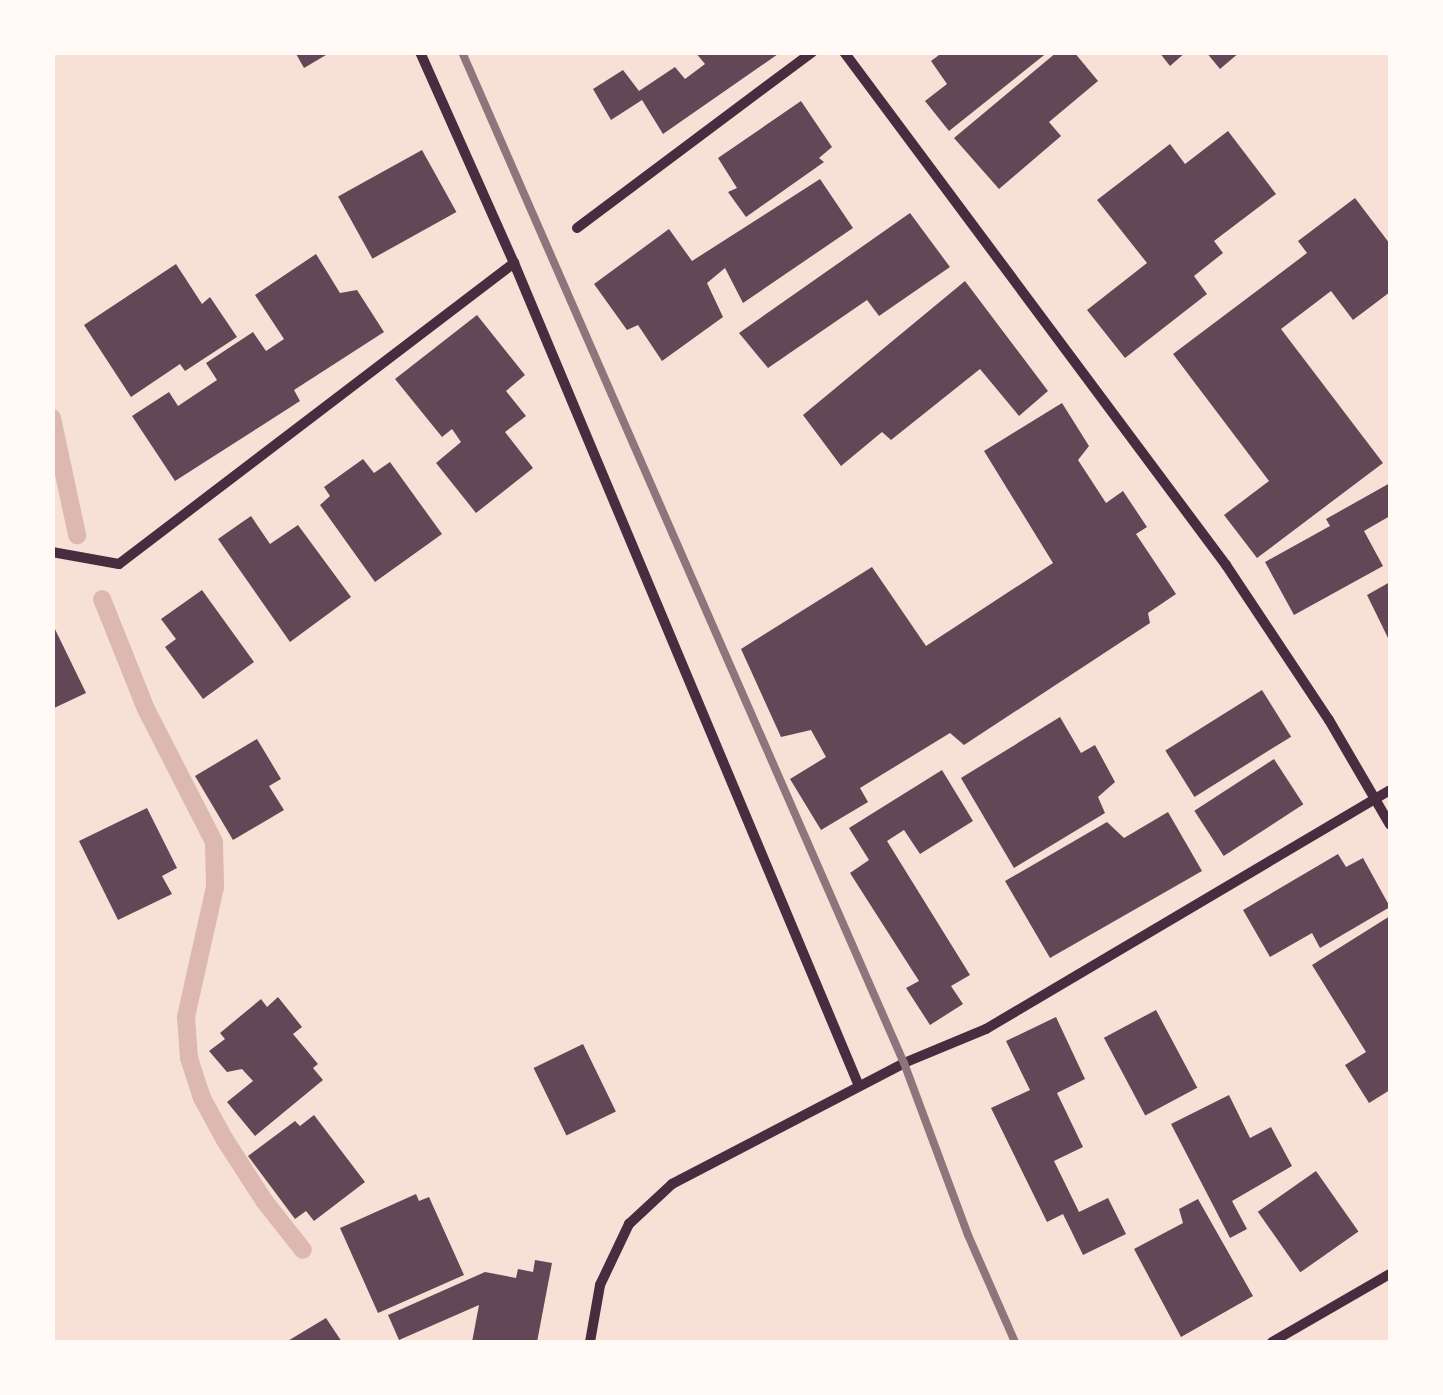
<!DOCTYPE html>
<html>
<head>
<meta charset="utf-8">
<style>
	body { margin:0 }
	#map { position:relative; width:1443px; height:1395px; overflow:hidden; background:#f7e1d7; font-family:"PT Sans",sans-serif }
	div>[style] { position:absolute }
	.stream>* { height:18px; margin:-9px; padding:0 9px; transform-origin:9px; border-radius:9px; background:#dcb8b0 }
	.building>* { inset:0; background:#644757; transform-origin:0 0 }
	.minor>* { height:10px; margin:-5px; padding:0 5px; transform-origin:5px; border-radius:5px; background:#4a2c40 }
	.rail>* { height:8px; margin:-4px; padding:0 4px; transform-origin:4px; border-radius:4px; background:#8f747c }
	span { translate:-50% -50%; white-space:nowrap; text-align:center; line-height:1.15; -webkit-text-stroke:10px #fffaf5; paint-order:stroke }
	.frame { position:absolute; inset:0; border:55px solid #fffaf5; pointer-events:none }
</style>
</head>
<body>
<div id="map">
	<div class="stream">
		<i style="left:52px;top:418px;width:120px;rotate:77.9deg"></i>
		<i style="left:102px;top:599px;width:118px;rotate:68.2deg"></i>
		<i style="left:146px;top:709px;width:149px;rotate:62.9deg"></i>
		<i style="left:214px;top:842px;width:45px;rotate:88.7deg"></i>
		<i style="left:215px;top:887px;width:133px;rotate:102.6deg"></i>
		<i style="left:186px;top:1017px;width:41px;rotate:85.8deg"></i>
		<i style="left:189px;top:1058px;width:42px;rotate:72deg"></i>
		<i style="left:202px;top:1098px;width:48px;rotate:61.3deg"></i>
		<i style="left:225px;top:1140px;width:74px;rotate:57.2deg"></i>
		<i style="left:265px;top:1202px;width:61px;rotate:51.6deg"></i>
	</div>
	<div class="building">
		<i style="clip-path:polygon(295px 52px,331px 52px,304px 68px)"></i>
		<i style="clip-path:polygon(695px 52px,781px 52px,663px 134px,642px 100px,611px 120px,593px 89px,623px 70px,639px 91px,675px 67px,685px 79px,705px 64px)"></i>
		<i style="clip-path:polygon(943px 52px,1048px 52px,949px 131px,925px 101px,947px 84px,931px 61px)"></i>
		<i style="clip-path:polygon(1057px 52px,1074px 52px,1098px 81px,1049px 122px,1061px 136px,999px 189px,954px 138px)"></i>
		<i style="clip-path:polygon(1159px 52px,1186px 52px,1170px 66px)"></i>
		<i style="clip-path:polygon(1206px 52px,1240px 52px,1220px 69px)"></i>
		<i style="clip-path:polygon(801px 101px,832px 147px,819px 158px,824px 162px,746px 217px,728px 192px,737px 188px,718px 158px)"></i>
		<i style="clip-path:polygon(1228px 131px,1276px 194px,1214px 241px,1223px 253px,1194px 276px,1207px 294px,1125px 358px,1087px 310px,1147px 263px,1097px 200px,1170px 144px,1185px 164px)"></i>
		<i style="left:422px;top:150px;width:71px;height:96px;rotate:61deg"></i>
		<i style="clip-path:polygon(820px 179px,853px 228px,743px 303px,725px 268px,707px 283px,723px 317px,662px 361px,638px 325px,627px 330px,594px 284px,669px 229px,692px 261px)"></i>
		<i style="clip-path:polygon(1355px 198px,1390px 244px,1390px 292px,1353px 320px,1331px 291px,1281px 329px,1383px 463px,1257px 558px,1224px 515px,1269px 481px,1173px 354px,1307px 253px,1298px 241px)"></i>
		<i style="clip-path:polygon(910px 213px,950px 267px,879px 316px,867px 300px,768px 368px,739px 333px)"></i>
		<i style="clip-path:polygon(316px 254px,340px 293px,357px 290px,384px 332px,294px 390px,300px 401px,175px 481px,132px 416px,169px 392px,178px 406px,217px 380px,206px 363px,253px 332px,266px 351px,284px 339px,255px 295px)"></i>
		<i style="clip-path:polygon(176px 264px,202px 304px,210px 297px,237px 337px,185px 371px,180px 364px,131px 397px,84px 325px)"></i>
		<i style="clip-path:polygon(965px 281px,1048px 391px,1019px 416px,980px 369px,891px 440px,882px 432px,841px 466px,803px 415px)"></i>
		<i style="clip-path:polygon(477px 315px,525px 375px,506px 391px,526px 416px,505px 432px,533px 468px,476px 513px,436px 463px,461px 442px,452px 429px,442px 437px,395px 379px)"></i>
		<i style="clip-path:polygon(1062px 403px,1089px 446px,1078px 460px,1106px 503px,1123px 491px,1147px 527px,1136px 534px,1176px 594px,1148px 613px,1150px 623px,964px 745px,950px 733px,860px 788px,868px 802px,821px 830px,790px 779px,826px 757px,811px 730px,781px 737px,741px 649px,872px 567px,926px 646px,1053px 563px,984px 451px)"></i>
		<i style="clip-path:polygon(363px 459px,374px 473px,390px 462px,442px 534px,375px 582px,320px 505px,330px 496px,324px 487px)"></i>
		<i style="clip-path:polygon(1390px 483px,1390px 516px,1364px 531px,1383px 566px,1294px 615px,1265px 562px,1330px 526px,1326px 519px)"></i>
		<i style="clip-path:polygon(251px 516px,270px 544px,298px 525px,351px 597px,290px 642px,218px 539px)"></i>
		<i style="clip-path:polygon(1390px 582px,1390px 642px,1367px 595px)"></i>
		<i style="clip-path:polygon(202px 590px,254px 662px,203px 699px,165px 647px,176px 639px,161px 619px)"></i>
		<i style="clip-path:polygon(52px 623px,86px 693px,52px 709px)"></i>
		<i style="left:1262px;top:690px;width:55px;height:114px;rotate:58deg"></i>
		<i style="clip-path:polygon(1060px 717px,1081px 753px,1095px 745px,1115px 782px,1098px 797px,1105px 813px,1014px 868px,961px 778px)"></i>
		<i style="clip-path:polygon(257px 739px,281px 779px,269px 786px,284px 810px,233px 840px,195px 776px)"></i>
		<i style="left:1274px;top:759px;width:54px;height:95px;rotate:57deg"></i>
		<i style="clip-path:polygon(942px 770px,973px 821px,920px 854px,904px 830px,887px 841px,970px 975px,951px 986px,963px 1004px,930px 1025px,906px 988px,919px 981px,850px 873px,869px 860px,849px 828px)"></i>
		<i style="clip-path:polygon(147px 808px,177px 868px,162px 876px,172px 894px,118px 920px,79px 841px)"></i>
		<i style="clip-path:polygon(1168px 812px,1202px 871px,1050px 958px,1005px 881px,1107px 822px,1124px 838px)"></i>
		<i style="clip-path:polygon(1338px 854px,1346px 867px,1363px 858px,1390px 907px,1320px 948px,1312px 933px,1270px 957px,1243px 910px)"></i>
		<i style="clip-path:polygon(1390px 916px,1390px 1090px,1369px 1103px,1345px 1065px,1366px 1052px,1312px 965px)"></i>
		<i style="clip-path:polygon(278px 997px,302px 1027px,293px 1034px,318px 1064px,313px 1068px,323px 1080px,255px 1136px,227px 1102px,253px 1081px,242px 1069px,227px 1072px,209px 1051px,225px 1039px,220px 1033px,261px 999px,267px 1007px)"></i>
		<i style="left:1156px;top:1010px;width:88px;height:59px;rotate:62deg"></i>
		<i style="clip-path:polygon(1056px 1017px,1085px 1079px,1057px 1093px,1083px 1147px,1054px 1161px,1079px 1212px,1108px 1198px,1126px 1234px,1083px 1255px,1063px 1214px,1047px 1222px,991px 1108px,1030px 1090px,1006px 1041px)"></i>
		<i style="left:583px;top:1044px;width:75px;height:55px;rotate:64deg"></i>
		<i style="clip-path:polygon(1229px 1095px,1250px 1138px,1271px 1127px,1292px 1166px,1232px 1201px,1247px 1229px,1230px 1238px,1171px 1124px)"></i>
		<i style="clip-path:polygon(314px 1115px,365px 1182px,314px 1221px,306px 1211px,295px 1219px,248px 1156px,295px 1121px,300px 1126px)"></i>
		<i style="left:1316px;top:1171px;width:74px;height:71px;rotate:55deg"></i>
		<i style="clip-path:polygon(416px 1194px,419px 1201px,429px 1197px,464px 1275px,378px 1313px,340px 1228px)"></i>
		<i style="clip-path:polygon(1198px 1199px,1253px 1296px,1181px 1337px,1134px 1249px,1183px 1223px,1179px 1209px)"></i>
		<i style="clip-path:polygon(535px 1260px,552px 1263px,537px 1342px,472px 1342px,479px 1305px,399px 1340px,388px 1315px,485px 1272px,516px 1278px,518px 1269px,533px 1272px)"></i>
		<i style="clip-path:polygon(326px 1318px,342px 1342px,286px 1342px)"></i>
	</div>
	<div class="minor">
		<i style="left:420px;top:52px;width:231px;rotate:66deg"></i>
		<i style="left:514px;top:263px;width:892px;rotate:67.26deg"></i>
		<i style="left:844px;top:52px;width:640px;rotate:53.33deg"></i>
		<i style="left:1226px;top:565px;width:186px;rotate:56.4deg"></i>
		<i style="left:1329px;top:720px;width:121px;rotate:59.8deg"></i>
		<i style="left:577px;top:228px;width:294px;rotate:-36.8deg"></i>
		<i style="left:52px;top:552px;width:68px;rotate:10.2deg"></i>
		<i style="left:119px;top:564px;width:497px;rotate:-37.3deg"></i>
		<i style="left:590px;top:1342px;width:58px;rotate:-80deg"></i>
		<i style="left:600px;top:1285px;width:68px;rotate:-64.6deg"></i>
		<i style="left:629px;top:1224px;width:59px;rotate:-42.9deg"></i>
		<i style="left:672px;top:1184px;width:262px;rotate:-27.5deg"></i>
		<i style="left:904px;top:1063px;width:89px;rotate:-22.5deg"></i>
		<i style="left:986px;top:1029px;width:469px;rotate:-30.6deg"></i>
		<i style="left:1272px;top:1342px;width:136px;rotate:-30deg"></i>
	</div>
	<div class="rail">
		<i style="left:462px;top:52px;width:1103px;rotate:66.39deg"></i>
		<i style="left:904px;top:1063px;width:184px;rotate:69.6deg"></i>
		<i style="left:968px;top:1235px;width:117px;rotate:66.3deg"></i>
	</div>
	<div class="frame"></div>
</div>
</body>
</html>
